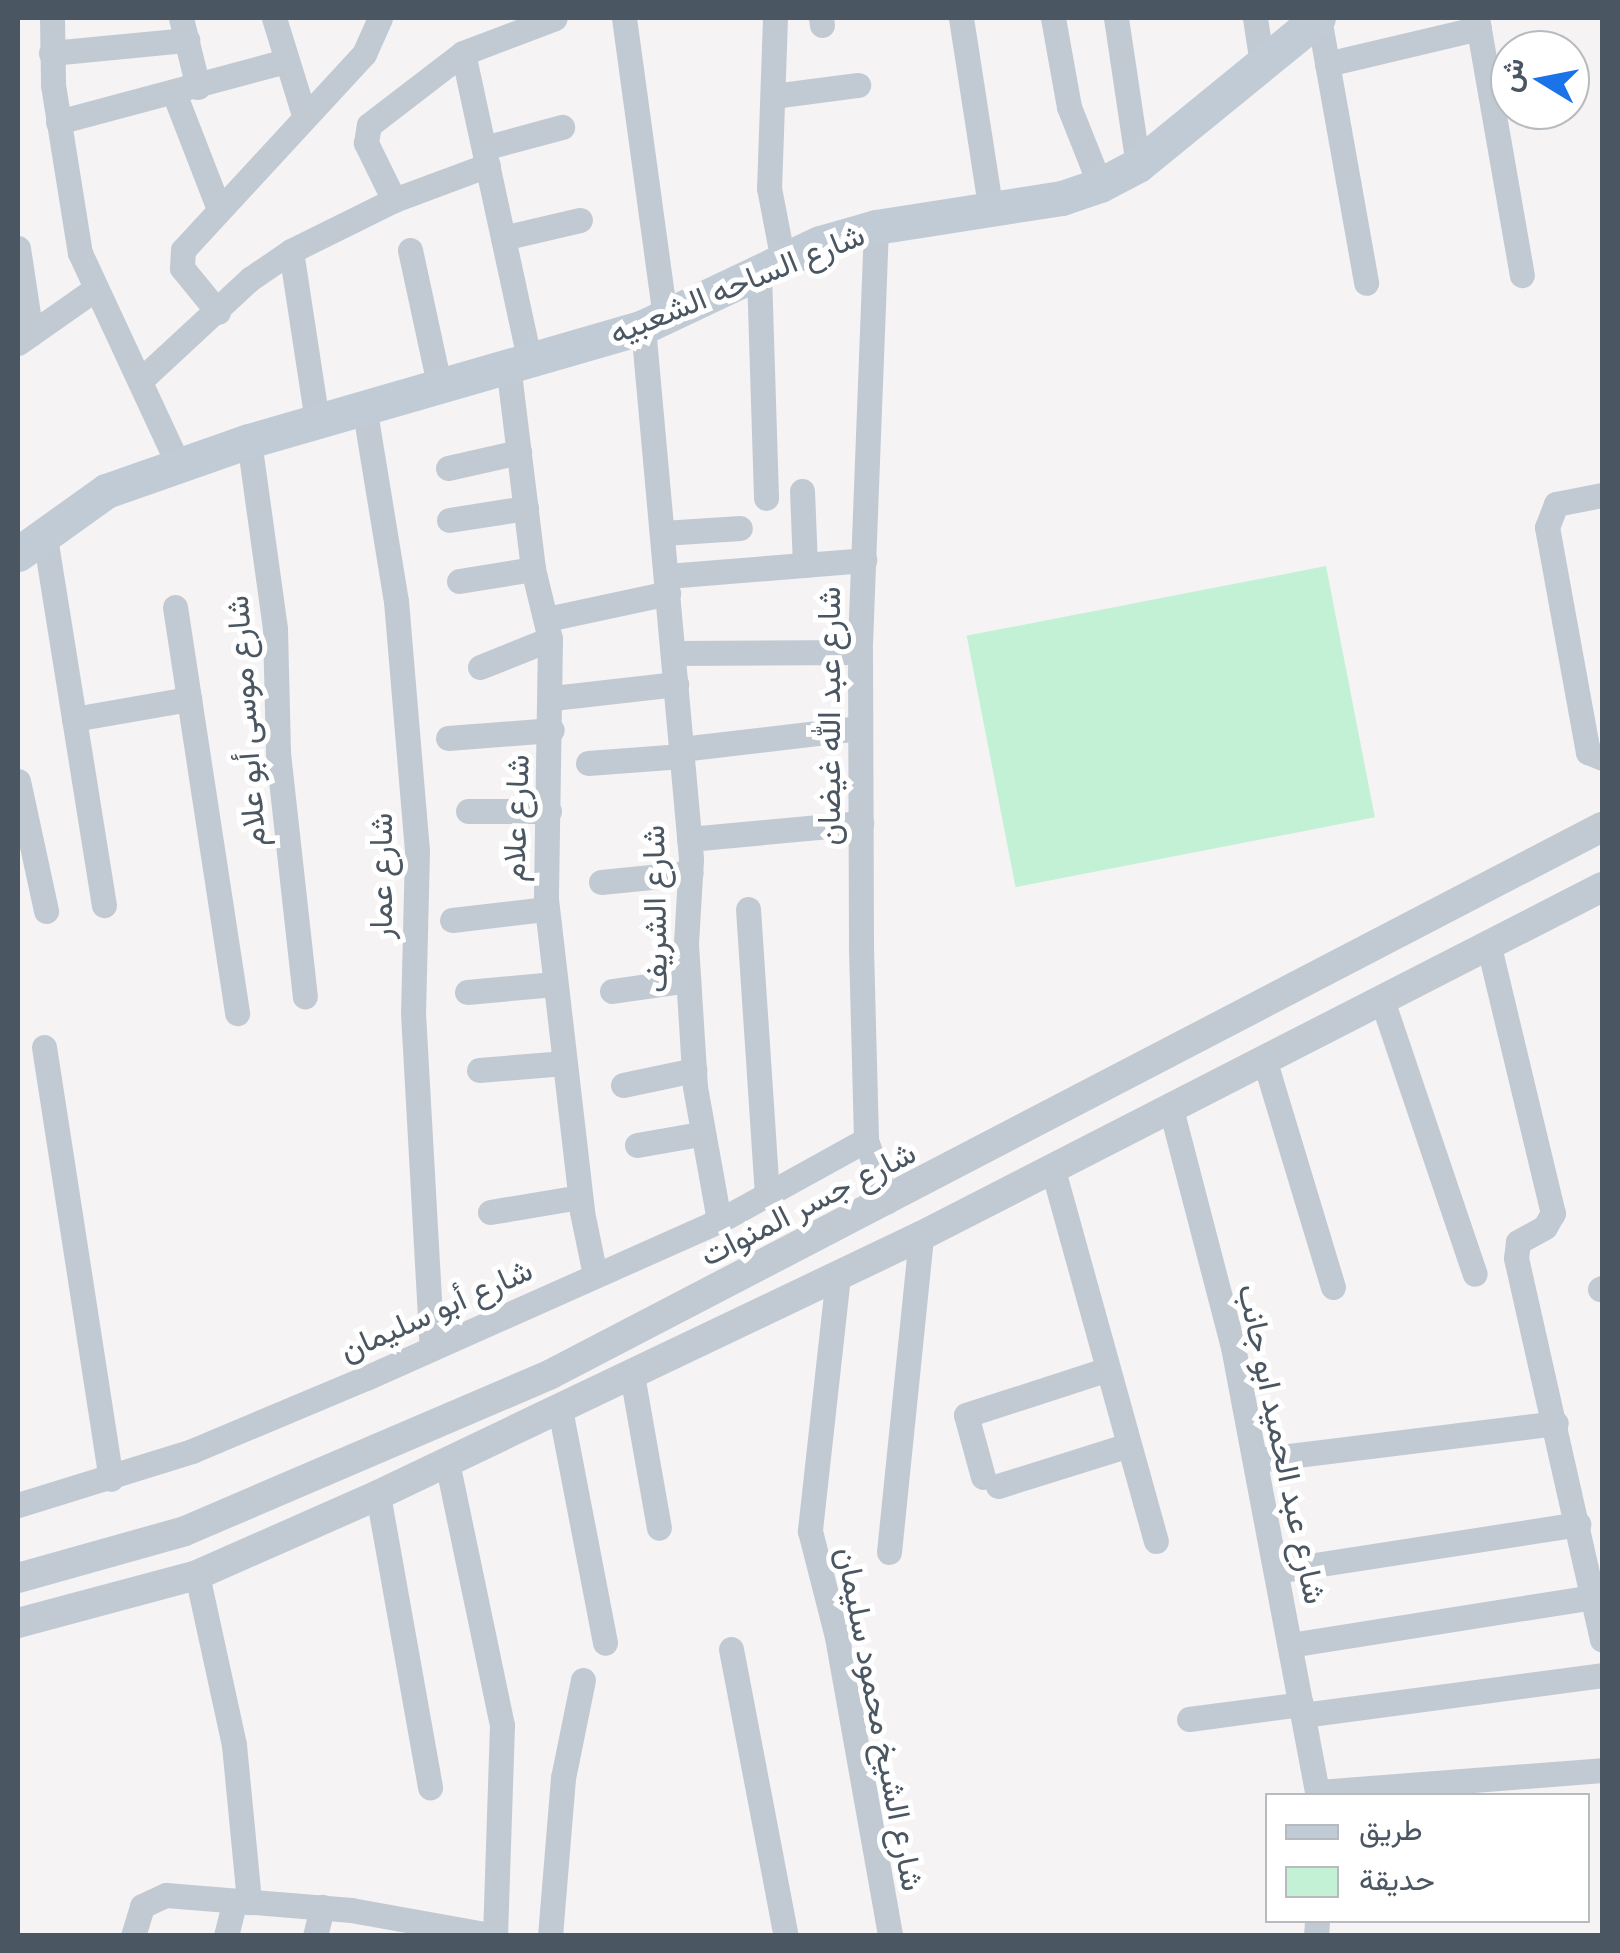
<!DOCTYPE html>
<html>
<head>
<meta charset="utf-8">
<style>
	body { margin:0 }
	#map { position:relative; width:1620px; height:1953px; overflow:hidden; background:#f5f3f3; font-family:Roboto,Vazirmatn,sans-serif }
	div>[style] { position:absolute }
	.green>* { inset:0; background:#c3f1d5; transform-origin:0 0 }
	.minor>* { height:25px; margin:-12.5px; padding:0 12.5px; transform-origin:12.5px; border-radius:12.5px; background:#c1cad2 }
	.tertiary>* { height:30px; margin:-15px; padding:0 15px; transform-origin:15px; border-radius:15px; background:#c1cad2 }
	.secondary>* { height:35px; margin:-17.5px; padding:0 17.5px; transform-origin:17.5px; border-radius:17.5px; background:#c1cbd6 }
	span { translate:-50% -50%; white-space:nowrap; text-align:center; line-height:1.15; -webkit-text-stroke:10px #fff; paint-order:stroke }
	.street-label { font-size:32px; color:#4a5661 }
	.frame { position:absolute; inset:0; border:20px solid #4a5661; pointer-events:none }
	.legend { position:absolute; left:1265px; top:1793px; width:325px; height:130px; box-sizing:border-box; background:#fff; border:2px solid #b7bbc0; margin:0; padding:12px 18px; list-style:none; font-size:30px; color:#4a5661 }
	.legend li { display:flex; align-items:center; gap:20px; height:50px }
	.legend b { width:50px; border:2px solid #b7bbc0 }
	.north { position:absolute; left:1490px; top:30px; width:100px; height:100px; box-sizing:border-box; background:#fff; border:2px solid #b7bbc0; border-radius:50%; rotate:280deg; font-size:28px; font-weight:700; line-height:40px; text-align:center; color:#4a5661 }
	.north::after { content:''; display:block; margin:auto; width:35px; height:45px; background:#1a73e8; clip-path:polygon(50% 0,100% 100%,50% 72%,0 100%) }
</style>
</head>
<body>
<div id="map">
	<div class="green">
		<i style="left:1326px;top:566px;width:256px;height:366px;rotate:79deg"></i>
	</div>
	<div class="minor">
		<i style="left:52px;top:18px;width:67px;rotate:89.1deg"></i>
		<i style="left:53px;top:85px;width:170px;rotate:80.9deg"></i>
		<i style="left:80px;top:253px;width:233px;rotate:65.1deg"></i>
		<i style="left:181px;top:18px;width:71px;rotate:76.2deg"></i>
		<i style="left:274px;top:18px;width:102px;rotate:72.8deg"></i>
		<i style="left:624px;top:18px;width:303px;rotate:82.2deg"></i>
		<i style="left:775px;top:18px;width:170px;rotate:92deg"></i>
		<i style="left:769px;top:188px;width:74px;rotate:79.1deg"></i>
		<i style="left:821px;top:18px;width:7px;rotate:82deg"></i>
		<i style="left:961px;top:18px;width:195px;rotate:81.2deg"></i>
		<i style="left:1053px;top:18px;width:90px;rotate:79.8deg"></i>
		<i style="left:1069px;top:107px;width:84px;rotate:68.3deg"></i>
		<i style="left:1116px;top:18px;width:149px;rotate:81.5deg"></i>
		<i style="left:1255px;top:18px;width:47px;rotate:81.3deg"></i>
		<i style="left:1319px;top:18px;width:269px;rotate:79.9deg"></i>
		<i style="left:1477px;top:18px;width:261px;rotate:80.1deg"></i>
		<i style="left:51px;top:53px;width:137px;rotate:-5.5deg"></i>
		<i style="left:463px;top:53px;width:313px;rotate:77.8deg"></i>
		<i style="left:1327px;top:64px;width:156px;rotate:-13.3deg"></i>
		<i style="left:174px;top:93px;width:124px;rotate:68.8deg"></i>
		<i style="left:773px;top:96px;width:86px;rotate:-7.4deg"></i>
		<i style="left:58px;top:122px;width:235px;rotate:-15deg"></i>
		<i style="left:484px;top:148px;width:81px;rotate:-15.1deg"></i>
		<i style="left:394px;top:200px;width:64px;rotate:-116.2deg"></i>
		<i style="left:366px;top:143px;width:18px;rotate:-81deg"></i>
		<i style="left:369px;top:125px;width:118px;rotate:-37.5deg"></i>
		<i style="left:463px;top:53px;width:98px;rotate:-20.8deg"></i>
		<i style="left:876px;top:227px;width:425px;rotate:92.2deg"></i>
		<i style="left:860px;top:652px;width:296px;rotate:89.8deg"></i>
		<i style="left:861px;top:948px;width:192px;rotate:88.5deg"></i>
		<i style="left:866px;top:1140px;width:65px;rotate:71.3deg"></i>
		<i style="left:503px;top:238px;width:79px;rotate:-13.2deg"></i>
		<i style="left:18px;top:248px;width:87px;rotate:81.4deg"></i>
		<i style="left:410px;top:250px;width:137px;rotate:77.8deg"></i>
		<i style="left:291px;top:251px;width:172px;rotate:81.3deg"></i>
		<i style="left:759px;top:274px;width:224px;rotate:88.2deg"></i>
		<i style="left:218px;top:312px;width:57px;rotate:-129.3deg"></i>
		<i style="left:182px;top:268px;width:18px;rotate:-87deg"></i>
		<i style="left:183px;top:250px;width:267px;rotate:-47.3deg"></i>
		<i style="left:364px;top:54px;width:39px;rotate:-66deg"></i>
		<i style="left:643px;top:327px;width:534px;rotate:84.84deg"></i>
		<i style="left:691px;top:859px;width:85px;rotate:93.4deg"></i>
		<i style="left:686px;top:944px;width:143px;rotate:86.4deg"></i>
		<i style="left:695px;top:1087px;width:136px;rotate:79.8deg"></i>
		<i style="left:18px;top:343px;width:94px;rotate:-35deg"></i>
		<i style="left:508px;top:365px;width:206px;rotate:83deg"></i>
		<i style="left:533px;top:569px;width:72px;rotate:76.3deg"></i>
		<i style="left:550px;top:639px;width:260px;rotate:90.9deg"></i>
		<i style="left:546px;top:899px;width:315px;rotate:83.4deg"></i>
		<i style="left:582px;top:1212px;width:64px;rotate:78.3deg"></i>
		<i style="left:143px;top:378px;width:146px;rotate:-42.8deg"></i>
		<i style="left:250px;top:279px;width:50px;rotate:-34.3deg"></i>
		<i style="left:291px;top:251px;width:115px;rotate:-26.3deg"></i>
		<i style="left:394px;top:200px;width:100px;rotate:-20.4deg"></i>
		<i style="left:364px;top:406px;width:198px;rotate:80.7deg"></i>
		<i style="left:396px;top:601px;width:251px;rotate:85.2deg"></i>
		<i style="left:417px;top:851px;width:162px;rotate:91.4deg"></i>
		<i style="left:413px;top:1013px;width:336px;rotate:86.8deg"></i>
		<i style="left:249px;top:441px;width:190px;rotate:82.1deg"></i>
		<i style="left:275px;top:629px;width:124px;rotate:88.6deg"></i>
		<i style="left:278px;top:753px;width:245px;rotate:83.7deg"></i>
		<i style="left:448px;top:468px;width:73px;rotate:-12.7deg"></i>
		<i style="left:802px;top:491px;width:74px;rotate:87.7deg"></i>
		<i style="left:1602px;top:495px;width:47px;rotate:168.9deg"></i>
		<i style="left:1556px;top:504px;width:25px;rotate:111deg"></i>
		<i style="left:1547px;top:527px;width:229px;rotate:79.7deg"></i>
		<i style="left:1588px;top:752px;width:15px;rotate:23deg"></i>
		<i style="left:449px;top:520px;width:78px;rotate:-8.9deg"></i>
		<i style="left:44px;top:531px;width:379px;rotate:80.9deg"></i>
		<i style="left:663px;top:533px;width:77px;rotate:-3.7deg"></i>
		<i style="left:667px;top:576px;width:198px;rotate:-4.6deg"></i>
		<i style="left:459px;top:581px;width:75px;rotate:-9.2deg"></i>
		<i style="left:175px;top:607px;width:411px;rotate:81.3deg"></i>
		<i style="left:547px;top:619px;width:124px;rotate:-12.1deg"></i>
		<i style="left:674px;top:653px;width:186px;rotate:-0.3deg"></i>
		<i style="left:480px;top:667px;width:75px;rotate:-21.8deg"></i>
		<i style="left:553px;top:698px;width:124px;rotate:-6.5deg"></i>
		<i style="left:74px;top:719px;width:117px;rotate:-9.9deg"></i>
		<i style="left:448px;top:738px;width:104px;rotate:-4.4deg"></i>
		<i style="left:681px;top:749px;width:180px;rotate:-6.7deg"></i>
		<i style="left:588px;top:763px;width:94px;rotate:-4.3deg"></i>
		<i style="left:18px;top:781px;width:133px;rotate:77.8deg"></i>
		<i style="left:468px;top:811px;width:81px"></i>
		<i style="left:689px;top:839px;width:173px;rotate:-5.3deg"></i>
		<i style="left:601px;top:882px;width:90px;rotate:-5.7deg"></i>
		<i style="left:748px;top:909px;width:289px;rotate:86.2deg"></i>
		<i style="left:452px;top:920px;width:95px;rotate:-6.7deg"></i>
		<i style="left:1489px;top:947px;width:274px;rotate:76.5deg"></i>
		<i style="left:1553px;top:1213px;width:16px;rotate:120deg"></i>
		<i style="left:1545px;top:1227px;width:31px;rotate:151deg"></i>
		<i style="left:1518px;top:1242px;width:16px;rotate:97deg"></i>
		<i style="left:1516px;top:1258px;width:391px;rotate:77.3deg"></i>
		<i style="left:612px;top:991px;width:77px;rotate:-8.2deg"></i>
		<i style="left:467px;top:992px;width:88px;rotate:-5.2deg"></i>
		<i style="left:1382px;top:1000px;width:289px;rotate:71.3deg"></i>
		<i style="left:44px;top:1047px;width:437px;rotate:81.2deg"></i>
		<i style="left:1265px;top:1062px;width:235px;rotate:73.2deg"></i>
		<i style="left:479px;top:1070px;width:86px;rotate:-4.7deg"></i>
		<i style="left:623px;top:1085px;width:73px;rotate:-11.9deg"></i>
		<i style="left:1171px;top:1109px;width:246px;rotate:75.4deg"></i>
		<i style="left:1233px;top:1347px;width:457px;rotate:79.3deg"></i>
		<i style="left:637px;top:1145px;width:64px;rotate:-9.9deg"></i>
		<i style="left:1053px;top:1170px;width:385px;rotate:74.5deg"></i>
		<i style="left:490px;top:1212px;width:91px;rotate:-9.5deg"></i>
		<i style="left:838px;top:1276px;width:257px;rotate:96.3deg"></i>
		<i style="left:810px;top:1531px;width:109px;rotate:75.7deg"></i>
		<i style="left:837px;top:1637px;width:304px;rotate:79.9deg"></i>
		<i style="left:1600px;top:1289px;width:2px;rotate:-27deg"></i>
		<i style="left:632px;top:1375px;width:155px;rotate:80deg"></i>
		<i style="left:560px;top:1409px;width:238px;rotate:79.1deg"></i>
		<i style="left:1256px;top:1460px;width:302px;rotate:-7deg"></i>
		<i style="left:447px;top:1462px;width:269px;rotate:78.2deg"></i>
		<i style="left:502px;top:1725px;width:210px;rotate:91.9deg"></i>
		<i style="left:983px;top:1477px;width:64px;rotate:-105.3deg"></i>
		<i style="left:966px;top:1415px;width:149px;rotate:-17.9deg"></i>
		<i style="left:998px;top:1486px;width:137px;rotate:-17.4deg"></i>
		<i style="left:378px;top:1495px;width:297px;rotate:79.9deg"></i>
		<i style="left:18px;top:1505px;width:182px;rotate:-17.2deg"></i>
		<i style="left:192px;top:1451px;width:189px;rotate:-22.8deg"></i>
		<i style="left:366px;top:1378px;width:386px;rotate:-24deg"></i>
		<i style="left:719px;top:1221px;width:168px;rotate:-28.9deg"></i>
		<i style="left:889px;top:1552px;width:318px;rotate:-84.2deg"></i>
		<i style="left:1276px;top:1571px;width:306px;rotate:-8.8deg"></i>
		<i style="left:197px;top:1575px;width:174px;rotate:77.7deg"></i>
		<i style="left:234px;top:1745px;width:158px;rotate:84.5deg"></i>
		<i style="left:1290px;top:1645px;width:308px;rotate:-9deg"></i>
		<i style="left:731px;top:1649px;width:292px;rotate:79.2deg"></i>
		<i style="left:1303px;top:1715px;width:302px;rotate:-7.6deg"></i>
		<i style="left:1189px;top:1719px;width:113px;rotate:-7.6deg"></i>
		<i style="left:1318px;top:1792px;width:285px;rotate:-4.4deg"></i>
		<i style="left:133px;top:1936px;width:31px;rotate:-73deg"></i>
		<i style="left:142px;top:1906px;width:26px;rotate:-25deg"></i>
		<i style="left:166px;top:1895px;width:186px;rotate:4.6deg"></i>
		<i style="left:351px;top:1910px;width:147px;rotate:10.2deg"></i>
		<i style="left:226px;top:1936px;width:36px;rotate:-76deg"></i>
		<i style="left:315px;top:1936px;width:30px;rotate:-76deg"></i>
		<i style="left:550px;top:1936px;width:159px;rotate:-85.3deg"></i>
		<i style="left:563px;top:1778px;width:100px;rotate:-78.5deg"></i>
		<i style="left:1316px;top:1936px;width:16px;rotate:-86deg"></i>
	</div>
	<div class="tertiary">
		<i style="left:18px;top:1578px;width:173px;rotate:-15.7deg"></i>
		<i style="left:185px;top:1531px;width:398px;rotate:-23.2deg"></i>
		<i style="left:551px;top:1374px;width:1185px;rotate:-27.5deg"></i>
		<i style="left:18px;top:1623px;width:185px;rotate:-15deg"></i>
		<i style="left:197px;top:1575px;width:198px;rotate:-23.8deg"></i>
		<i style="left:378px;top:1495px;width:602px;rotate:-25.5deg"></i>
		<i style="left:921px;top:1236px;width:765px;rotate:-27.13deg"></i>
	</div>
	<div class="secondary">
		<i style="left:18px;top:554px;width:108px;rotate:-35.6deg"></i>
		<i style="left:106px;top:491px;width:151px;rotate:-19.3deg"></i>
		<i style="left:249px;top:441px;width:410px;rotate:-16.1deg"></i>
		<i style="left:643px;top:327px;width:196px;rotate:-25.4deg"></i>
		<i style="left:820px;top:243px;width:58px;rotate:-15.9deg"></i>
		<i style="left:876px;top:227px;width:188px;rotate:-8.9deg"></i>
		<i style="left:1062px;top:198px;width:40px;rotate:-18.9deg"></i>
		<i style="left:1100px;top:185px;width:43px;rotate:-27.8deg"></i>
		<i style="left:1138px;top:165px;width:232px;rotate:-39.2deg"></i>
	</div>
	<div class="street-label">
		<span style="left:737px;top:284px;rotate:-22deg">شارع الساحه الشعبيه</span>
		<span style="left:829px;top:716px;rotate:-90deg">شارع عبد الله غيضان</span>
		<span style="left:246px;top:721px;rotate:-94deg">شارع موسى أبو علام</span>
		<span style="left:516px;top:818px;rotate:-88deg">شارع علام</span>
		<span style="left:381px;top:876px;rotate:-90deg">شارع عمار</span>
		<span style="left:655px;top:909px;rotate:-91deg">شارع الشريف</span>
		<span style="left:808px;top:1204px;rotate:-27deg">شارع جسر المنوات</span>
		<span style="left:436px;top:1310px;rotate:-24deg">شارع أبو سليمان</span>
		<span style="left:1282px;top:1444px;rotate:78deg">شارع عبد الحميد ابو جانب</span>
		<span style="left:880px;top:1719px;rotate:79deg">شارع الشيخ محمود سليمان</span>
	</div>
	<div class="frame"></div>
	<ul class="legend">
	<li><b style="height:12px;background:#c1cbd6"></b>طريق</li>
	<li><b style="height:28px;background:#c3f1d5"></b>حديقة</li>
	</ul>
	<div class="north">ش</div>
</div>
</body>
</html>
